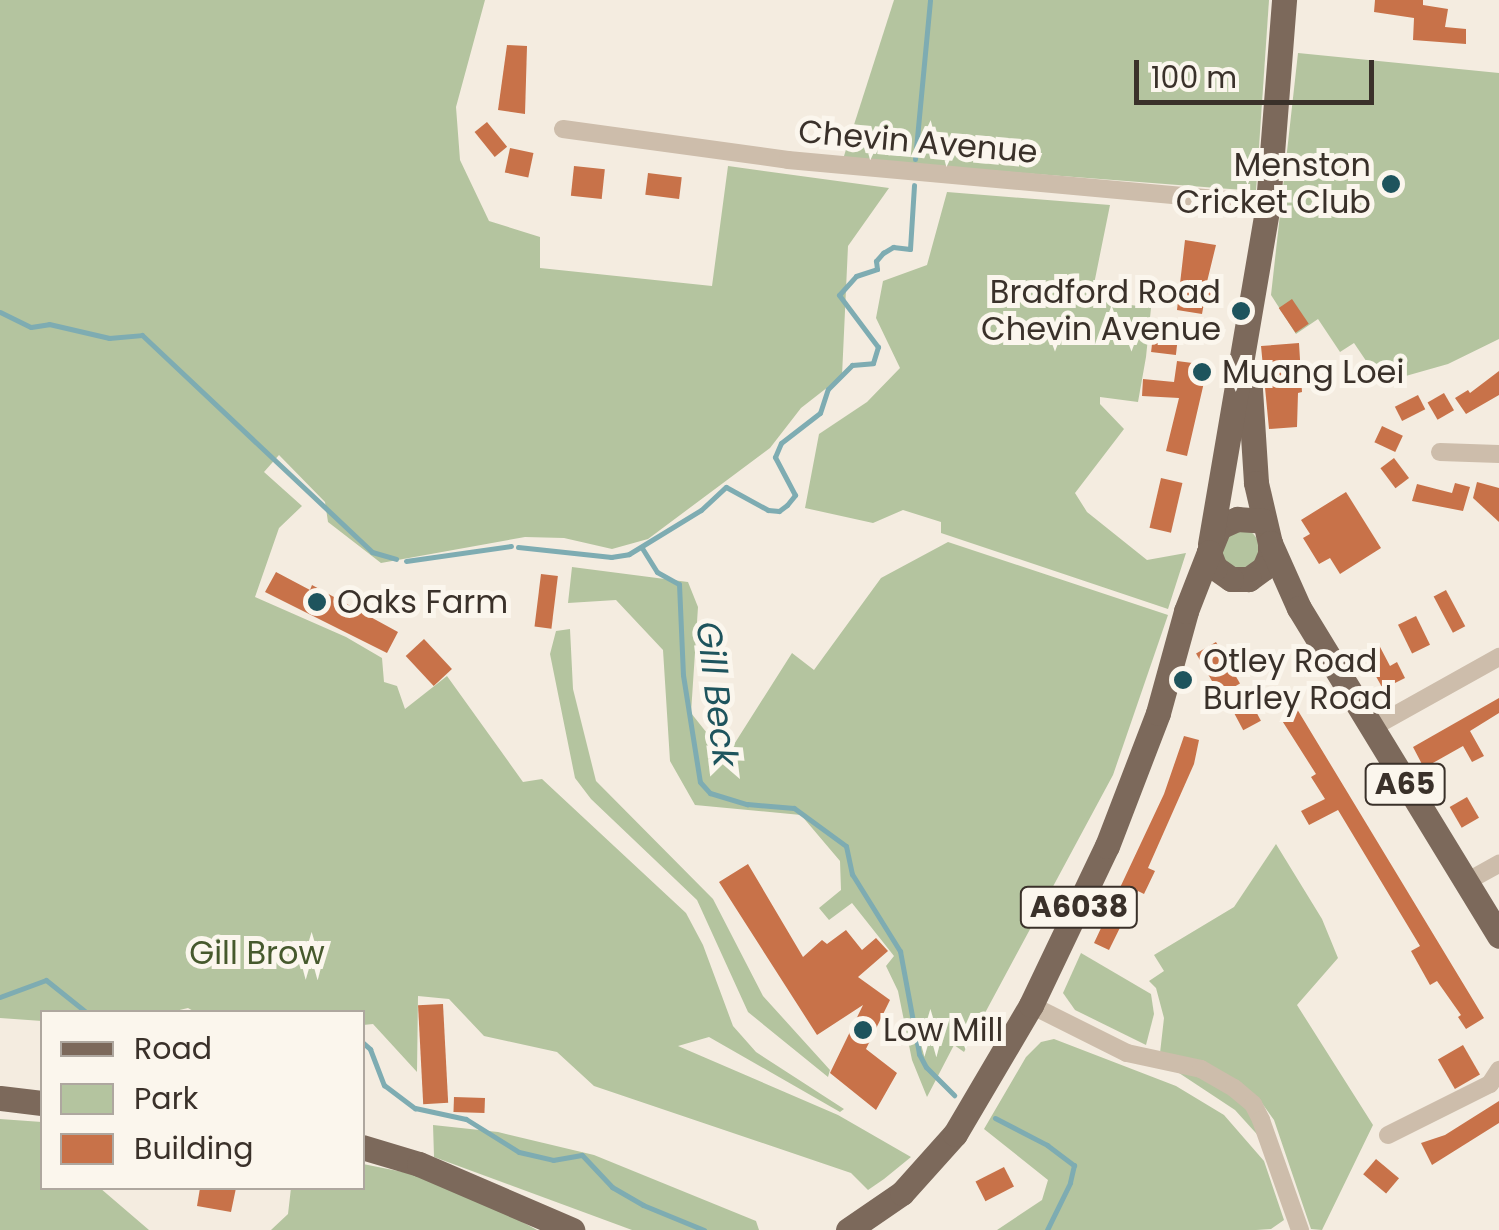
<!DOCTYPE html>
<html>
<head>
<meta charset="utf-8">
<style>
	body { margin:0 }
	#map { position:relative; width:1499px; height:1230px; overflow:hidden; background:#f4ece0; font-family:Poppins,sans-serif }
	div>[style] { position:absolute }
	.green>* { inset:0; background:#b4c49f }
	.round { border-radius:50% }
	.stream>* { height:5px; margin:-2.5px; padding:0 2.5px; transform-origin:2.5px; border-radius:2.5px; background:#7eacb2 }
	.building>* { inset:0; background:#c87249; transform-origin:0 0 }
	.street>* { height:18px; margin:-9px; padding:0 9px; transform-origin:9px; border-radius:9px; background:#cdbdab }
	.primary>* { height:25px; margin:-12.5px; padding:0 12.5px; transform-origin:12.5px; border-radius:12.5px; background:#7c695b }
	.dots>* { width:28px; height:28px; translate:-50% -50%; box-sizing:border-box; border:5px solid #fbf6ed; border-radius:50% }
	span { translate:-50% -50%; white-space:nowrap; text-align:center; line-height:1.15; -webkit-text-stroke:10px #fbf6ed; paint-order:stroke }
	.shield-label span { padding:2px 8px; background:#fbf6ed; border:2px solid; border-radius:8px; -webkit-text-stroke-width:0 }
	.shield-label { font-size:30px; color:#3a312a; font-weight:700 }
	.street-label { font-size:32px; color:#3a312a }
	.poi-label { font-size:32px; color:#3a312a }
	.right { translate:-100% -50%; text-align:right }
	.left { translate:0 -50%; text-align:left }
	.park-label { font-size:32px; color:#46592d }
	.water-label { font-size:35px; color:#1e545d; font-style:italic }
	.legend { position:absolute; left:40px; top:1010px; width:325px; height:180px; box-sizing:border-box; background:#fbf6ed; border:2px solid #aea79f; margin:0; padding:12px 18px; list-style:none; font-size:30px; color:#3a312a }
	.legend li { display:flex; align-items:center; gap:20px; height:50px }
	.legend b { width:50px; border:2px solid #aea79f }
	.scale { position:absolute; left:1134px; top:60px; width:240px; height:45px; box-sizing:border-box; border:5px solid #3a312a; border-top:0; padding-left:12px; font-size:30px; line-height:35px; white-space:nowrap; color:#3a312a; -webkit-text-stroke:8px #fbf6ed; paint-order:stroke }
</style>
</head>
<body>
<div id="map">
	<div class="green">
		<i style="clip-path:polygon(0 0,485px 0,456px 107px,460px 160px,489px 221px,540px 237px,540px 268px,712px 286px,728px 166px,889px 188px,848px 246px,842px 376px,801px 408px,770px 448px,648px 539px,612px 549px,564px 538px,525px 537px,381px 563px,328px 522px,325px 502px,279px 455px,264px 472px,302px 506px,279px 528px,255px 597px,346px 637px,382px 658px,384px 682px,397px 686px,405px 709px,447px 676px,523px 782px,542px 779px,686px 913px,703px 945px,733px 1026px,756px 1052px,844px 1109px,840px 1112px,709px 1037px,678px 1046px,838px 1115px,911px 1157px,884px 1179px,868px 1190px,851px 1173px,594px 1086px,557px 1052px,484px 1036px,449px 999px,418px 996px,417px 1072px,373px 1024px,363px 1025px,362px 1012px,195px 1012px,188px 1008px,171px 1012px,42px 1012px,42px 1021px,0 1018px)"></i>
		<i style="clip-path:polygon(894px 0,1269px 0,1256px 191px,843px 159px)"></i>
		<i style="clip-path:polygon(1298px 53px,1499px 73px,1499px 339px,1448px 364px,1381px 383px,1354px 343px,1340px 352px,1318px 319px,1296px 334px,1271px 295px)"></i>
		<i style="clip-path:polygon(947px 192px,1110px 205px,1091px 299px,1151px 308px,1146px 357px,1138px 402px,1100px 397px,1100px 404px,1124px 429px,1075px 493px,1087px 512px,1147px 560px,1186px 553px,1168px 609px,941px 533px,941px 522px,903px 510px,873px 523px,805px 508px,819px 434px,867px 402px,900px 368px,876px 318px,883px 281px,927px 265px)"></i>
		<i class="round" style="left:1219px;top:528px;width:40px;height:40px"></i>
		<i style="clip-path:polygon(948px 542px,1168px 615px,1113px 775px,964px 1052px,954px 1045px,927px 1097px,912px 1060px,898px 991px,886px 966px,894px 956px,852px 903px,829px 920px,819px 908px,841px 890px,840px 861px,801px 815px,695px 805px,670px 761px,663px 650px,616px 600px,568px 603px,572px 567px,688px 582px,698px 607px,691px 713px,726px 757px,792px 653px,814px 670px,881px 578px)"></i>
		<i style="clip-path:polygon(570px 629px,573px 689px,596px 781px,713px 899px,763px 996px,830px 1070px,828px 1077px,748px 1012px,697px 900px,591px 799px,575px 778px,550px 654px,556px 631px)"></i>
		<i style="clip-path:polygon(1276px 844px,1322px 919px,1338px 958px,1297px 1005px,1373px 1125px,1322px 1230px,1311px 1229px,1274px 1120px,1259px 1099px,1160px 1053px,1164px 1018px,1156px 988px,1149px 981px,1164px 971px,1154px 955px,1234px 907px)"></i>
		<i style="clip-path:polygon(1081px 953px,1151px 994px,1154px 1014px,1146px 1045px,1075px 1010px,1063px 993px)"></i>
		<i style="clip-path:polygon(1054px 1039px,1176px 1086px,1224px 1115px,1264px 1161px,1284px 1220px,1271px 1229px,1256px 1230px,997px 1230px,1042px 1200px,1048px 1180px,984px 1129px,1026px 1057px,1041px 1042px)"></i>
		<i style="clip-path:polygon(1176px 1071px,1200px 1076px,1247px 1105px,1264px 1142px,1235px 1110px)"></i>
		<i style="clip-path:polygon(0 1119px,42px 1122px,42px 1188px,100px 1188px,149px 1230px,0 1230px)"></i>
		<i style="clip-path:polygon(433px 1125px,498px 1132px,594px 1155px,756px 1221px,759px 1230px,632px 1230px,434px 1157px)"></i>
		<i style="clip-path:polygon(363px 1164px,448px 1181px,537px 1230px,271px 1230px,288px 1214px,291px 1188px,362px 1188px)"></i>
	</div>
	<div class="stream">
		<i style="left:915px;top:159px;width:160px;rotate:-84.6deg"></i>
		<i style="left:0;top:312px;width:34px;rotate:26deg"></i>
		<i style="left:31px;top:327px;width:18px;rotate:-9deg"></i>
		<i style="left:49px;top:324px;width:62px;rotate:13.1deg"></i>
		<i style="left:109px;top:338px;width:33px;rotate:-5deg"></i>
		<i style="left:142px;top:335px;width:316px;rotate:43.3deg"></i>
		<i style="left:372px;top:552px;width:25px;rotate:16deg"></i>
		<i style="left:518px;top:547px;width:94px;rotate:6.1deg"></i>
		<i style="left:611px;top:557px;width:18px;rotate:-9deg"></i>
		<i style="left:629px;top:554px;width:84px;rotate:-31.4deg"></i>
		<i style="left:701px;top:510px;width:34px;rotate:-43deg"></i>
		<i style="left:726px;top:487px;width:48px;rotate:28.7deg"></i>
		<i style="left:768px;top:510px;width:11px;rotate:5deg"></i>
		<i style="left:779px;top:511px;width:10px;rotate:-37deg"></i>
		<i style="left:787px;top:505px;width:13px;rotate:-51deg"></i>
		<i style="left:795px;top:495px;width:43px;rotate:-117.8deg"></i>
		<i style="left:775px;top:457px;width:15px;rotate:-67deg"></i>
		<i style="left:781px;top:443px;width:49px;rotate:-37.6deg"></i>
		<i style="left:820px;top:413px;width:25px;rotate:-72deg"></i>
		<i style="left:828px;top:389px;width:34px;rotate:-45deg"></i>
		<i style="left:852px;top:365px;width:21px;rotate:-5deg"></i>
		<i style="left:873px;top:363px;width:17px;rotate:-73deg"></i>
		<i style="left:878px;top:347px;width:65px;rotate:-126.9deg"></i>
		<i style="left:839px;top:295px;width:25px;rotate:-48deg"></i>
		<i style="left:856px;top:276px;width:22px;rotate:-18deg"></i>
		<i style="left:877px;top:269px;width:8px;rotate:-97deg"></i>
		<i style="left:876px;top:261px;width:11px;rotate:-49deg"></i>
		<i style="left:883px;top:253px;width:12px;rotate:-31deg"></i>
		<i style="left:893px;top:247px;width:17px;rotate:7deg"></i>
		<i style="left:910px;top:249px;width:64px;rotate:-86.4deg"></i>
		<i style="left:642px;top:548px;width:28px;rotate:58deg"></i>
		<i style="left:657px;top:572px;width:25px;rotate:29deg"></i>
		<i style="left:679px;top:584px;width:91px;rotate:87.5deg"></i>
		<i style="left:683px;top:675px;width:108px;rotate:81deg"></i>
		<i style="left:700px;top:782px;width:15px;rotate:48deg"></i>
		<i style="left:710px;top:793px;width:39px;rotate:17deg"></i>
		<i style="left:747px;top:804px;width:47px;rotate:4.9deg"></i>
		<i style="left:794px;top:808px;width:64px;rotate:36.2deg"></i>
		<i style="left:846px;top:846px;width:29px;rotate:78deg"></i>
		<i style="left:852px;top:874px;width:91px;rotate:58.1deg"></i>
		<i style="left:900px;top:951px;width:105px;rotate:79.5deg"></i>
		<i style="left:919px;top:1054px;width:15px;rotate:62deg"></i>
		<i style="left:926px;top:1067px;width:40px;rotate:45deg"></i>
		<i style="left:406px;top:561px;width:106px;rotate:-8.1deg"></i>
		<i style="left:0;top:997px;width:49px;rotate:-20.3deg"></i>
		<i style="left:46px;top:980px;width:51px;rotate:38.7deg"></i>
		<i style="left:296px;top:1012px;width:2px"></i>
		<i style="left:362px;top:1042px;width:11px;rotate:41deg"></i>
		<i style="left:370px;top:1049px;width:39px;rotate:69deg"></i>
		<i style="left:384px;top:1085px;width:39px;rotate:37deg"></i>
		<i style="left:415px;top:1108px;width:52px;rotate:12.2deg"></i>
		<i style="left:466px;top:1119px;width:62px;rotate:31.9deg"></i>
		<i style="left:519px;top:1152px;width:35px;rotate:13deg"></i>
		<i style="left:553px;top:1160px;width:29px;rotate:-10deg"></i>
		<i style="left:582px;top:1155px;width:44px;rotate:46.8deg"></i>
		<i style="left:612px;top:1187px;width:36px;rotate:30deg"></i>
		<i style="left:643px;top:1205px;width:66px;rotate:22.3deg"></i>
		<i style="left:995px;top:1118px;width:59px;rotate:27.4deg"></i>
		<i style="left:1047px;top:1145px;width:34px;rotate:37deg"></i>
		<i style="left:1074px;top:1165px;width:18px;rotate:103deg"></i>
		<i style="left:1070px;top:1183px;width:52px;rotate:116.1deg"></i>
	</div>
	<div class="building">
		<i style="clip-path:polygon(1375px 0,1423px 0,1423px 5px,1448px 9px,1445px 27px,1466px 29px,1466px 44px,1413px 40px,1414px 18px,1374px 12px)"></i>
		<i style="clip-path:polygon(507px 45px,527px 46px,525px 114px,498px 110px)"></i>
		<i style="left:487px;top:122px;width:32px;height:16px;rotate:51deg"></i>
		<i style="left:510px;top:148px;width:24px;height:25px;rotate:12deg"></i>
		<i style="left:574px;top:166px;width:31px;height:30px;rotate:6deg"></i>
		<i style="left:648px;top:173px;width:34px;height:22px;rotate:7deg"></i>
		<i style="clip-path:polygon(1185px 240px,1216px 245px,1205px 290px,1213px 291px,1211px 304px,1204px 303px,1202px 314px,1177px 310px)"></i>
		<i style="left:1292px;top:299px;width:30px;height:16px;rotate:56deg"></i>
		<i style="left:1153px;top:336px;width:25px;height:16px;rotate:7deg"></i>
		<i style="clip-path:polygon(1299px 343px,1302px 392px,1298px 393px,1297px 427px,1269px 429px,1261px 346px)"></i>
		<i style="clip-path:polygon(1177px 361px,1208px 365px,1187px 456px,1166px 451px,1179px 398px,1142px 396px,1143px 379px,1174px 382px)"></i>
		<i style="clip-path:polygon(1499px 371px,1499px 395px,1466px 414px,1455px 398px,1468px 390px,1470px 393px)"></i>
		<i style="left:1444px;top:393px;width:20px;height:19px;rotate:60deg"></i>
		<i style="left:1418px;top:395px;width:16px;height:26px;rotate:63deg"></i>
		<i style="left:1382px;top:426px;width:23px;height:18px;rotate:25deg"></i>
		<i style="left:1394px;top:458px;width:25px;height:17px;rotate:53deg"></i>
		<i style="left:1161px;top:478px;width:22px;height:51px;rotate:13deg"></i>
		<i style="clip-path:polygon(1477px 482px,1499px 488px,1499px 522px,1473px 498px)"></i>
		<i style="clip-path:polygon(1455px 483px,1470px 487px,1463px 511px,1412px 501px,1417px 484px,1452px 493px)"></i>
		<i style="clip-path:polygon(1346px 492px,1381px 548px,1340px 574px,1330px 558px,1319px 564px,1303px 538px,1310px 534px,1301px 520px)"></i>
		<i style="clip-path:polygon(276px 572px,310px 590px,312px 585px,398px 632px,387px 653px,265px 592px)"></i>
		<i style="left:541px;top:574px;width:17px;height:53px;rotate:7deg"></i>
		<i style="left:1446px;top:590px;width:41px;height:14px;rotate:62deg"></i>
		<i style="left:1416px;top:616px;width:32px;height:20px;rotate:64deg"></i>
		<i style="left:424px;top:639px;width:41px;height:25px;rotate:47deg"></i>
		<i style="left:1216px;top:642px;width:48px;height:23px;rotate:60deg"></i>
		<i style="clip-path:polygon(1379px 645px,1390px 666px,1397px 662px,1405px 678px,1383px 689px,1363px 653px)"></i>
		<i style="clip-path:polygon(1499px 698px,1499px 713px,1470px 731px,1484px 756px,1472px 762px,1463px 746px,1424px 768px,1413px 747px)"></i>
		<i style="left:1252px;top:704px;width:19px;height:20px;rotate:62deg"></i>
		<i style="clip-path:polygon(1297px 709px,1484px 1018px,1466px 1029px,1458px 1017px,1461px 1015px,1437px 981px,1430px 985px,1411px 951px,1420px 946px,1338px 810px,1309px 825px,1301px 811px,1325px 799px,1311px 777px,1316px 774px,1281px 719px)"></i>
		<i style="clip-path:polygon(1184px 736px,1199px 740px,1194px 764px,1148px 868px,1155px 871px,1144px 894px,1138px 891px,1109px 950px,1094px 943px,1164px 794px)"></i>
		<i style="left:1467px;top:797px;width:24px;height:20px;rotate:60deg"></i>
		<i style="clip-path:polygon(748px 864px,803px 957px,822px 940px,827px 944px,846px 930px,862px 950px,876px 938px,888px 951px,858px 977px,890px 1000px,866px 1049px,897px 1073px,876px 1110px,830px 1073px,863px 1005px,817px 1035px,719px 882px)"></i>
		<i style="left:443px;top:1004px;width:99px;height:25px;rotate:87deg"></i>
		<i style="left:1463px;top:1045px;width:34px;height:29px;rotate:60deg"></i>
		<i style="left:454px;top:1097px;width:31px;height:15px;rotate:2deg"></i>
		<i style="clip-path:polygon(1499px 1101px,1499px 1123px,1432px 1165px,1421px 1143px,1445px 1135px)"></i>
		<i style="left:1376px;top:1159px;width:30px;height:20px;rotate:40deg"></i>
		<i style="left:1004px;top:1167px;width:22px;height:32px;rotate:63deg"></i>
		<i style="clip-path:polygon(200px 1188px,236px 1188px,231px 1212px,197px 1206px)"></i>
	</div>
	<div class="street">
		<i style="left:563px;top:129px;width:227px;rotate:7.8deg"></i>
		<i style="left:788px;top:160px;width:482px;rotate:5.2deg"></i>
		<i style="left:1440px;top:452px;width:59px;rotate:1.9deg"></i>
		<i style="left:1370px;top:729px;width:148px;rotate:-29.2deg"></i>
		<i style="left:1466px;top:882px;width:38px;rotate:-29deg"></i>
		<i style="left:1031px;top:1005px;width:107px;rotate:26.6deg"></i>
		<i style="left:1127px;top:1053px;width:76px;rotate:12.2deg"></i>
		<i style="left:1201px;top:1069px;width:38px;rotate:30deg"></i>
		<i style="left:1234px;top:1088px;width:25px;rotate:40deg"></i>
		<i style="left:1253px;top:1104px;width:18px;rotate:63deg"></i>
		<i style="left:1261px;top:1120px;width:117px;rotate:70.5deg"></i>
		<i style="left:1388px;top:1135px;width:114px;rotate:-26.6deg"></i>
		<i style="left:1490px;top:1084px;width:17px;rotate:-57deg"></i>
	</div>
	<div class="primary">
		<i style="left:1249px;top:374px;width:109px;rotate:86.3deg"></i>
		<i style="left:1256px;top:483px;width:62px;rotate:76.9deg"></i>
		<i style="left:1270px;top:543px;width:11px;rotate:90deg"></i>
		<i style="left:1270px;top:554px;width:15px;rotate:113deg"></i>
		<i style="left:1264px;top:568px;width:19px;rotate:144deg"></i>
		<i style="left:1249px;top:579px;width:18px;rotate:180deg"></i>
		<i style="left:1231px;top:579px;width:19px;rotate:-145deg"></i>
		<i style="left:1215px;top:568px;width:17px;rotate:-111deg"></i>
		<i style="left:1209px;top:552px;width:27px;rotate:-68deg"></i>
		<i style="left:1219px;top:527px;width:20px;rotate:-24deg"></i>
		<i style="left:1237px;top:519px;width:27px;rotate:4deg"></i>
		<i style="left:1270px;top:543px;width:71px;rotate:66deg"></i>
		<i style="left:1299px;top:608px;width:384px;rotate:58.6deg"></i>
		<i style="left:1210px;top:544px;width:345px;rotate:-80.3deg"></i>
		<i style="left:1268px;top:204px;width:205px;rotate:-85.5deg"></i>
		<i style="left:0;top:1098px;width:42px;rotate:6.8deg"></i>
		<i style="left:362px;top:1147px;width:59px;rotate:16.6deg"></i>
		<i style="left:419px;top:1164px;width:167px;rotate:23.3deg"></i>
		<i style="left:848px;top:1230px;width:65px;rotate:-34.4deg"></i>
		<i style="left:902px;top:1193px;width:79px;rotate:-48.1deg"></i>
		<i style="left:955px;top:1134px;width:150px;rotate:-59.5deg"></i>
		<i style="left:1031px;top:1005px;width:176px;rotate:-64.5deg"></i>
		<i style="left:1107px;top:846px;width:142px;rotate:-69deg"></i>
		<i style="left:1158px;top:713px;width:106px;rotate:-74.6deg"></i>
		<i style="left:1186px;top:611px;width:63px;rotate:-68.7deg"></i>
	</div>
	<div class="dots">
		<i style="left:1391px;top:184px;background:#1e545d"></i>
		<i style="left:1241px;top:311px;background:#1e545d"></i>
		<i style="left:1202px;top:372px;background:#1e545d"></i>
		<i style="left:317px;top:602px;background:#1e545d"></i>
		<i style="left:1183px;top:680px;background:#1e545d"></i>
		<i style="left:863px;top:1030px;background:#1e545d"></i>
	</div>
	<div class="shield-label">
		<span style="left:1405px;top:784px">A65</span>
		<span style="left:1079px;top:907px">A6038</span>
	</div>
	<div class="street-label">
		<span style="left:918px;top:142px;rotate:5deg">Chevin Avenue</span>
	</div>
	<div class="poi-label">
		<span class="right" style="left:1371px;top:184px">Menston<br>Cricket Club</span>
		<span class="right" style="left:1221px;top:311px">Bradford Road<br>Chevin Avenue</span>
		<span class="left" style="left:1222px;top:372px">Muang Loei</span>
		<span class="left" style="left:337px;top:602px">Oaks Farm</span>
		<span class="left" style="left:1203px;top:680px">Otley Road<br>Burley Road</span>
		<span class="left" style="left:883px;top:1030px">Low Mill</span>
	</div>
	<div class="park-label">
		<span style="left:257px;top:953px">Gill Brow</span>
	</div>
	<div class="water-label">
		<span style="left:717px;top:694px;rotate:83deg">Gill Beck</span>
	</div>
	<ul class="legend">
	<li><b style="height:12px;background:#7c695b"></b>Road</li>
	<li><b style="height:28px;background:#b4c49f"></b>Park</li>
	<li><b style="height:28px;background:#c87249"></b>Building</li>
	</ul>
	<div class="scale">100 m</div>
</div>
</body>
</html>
